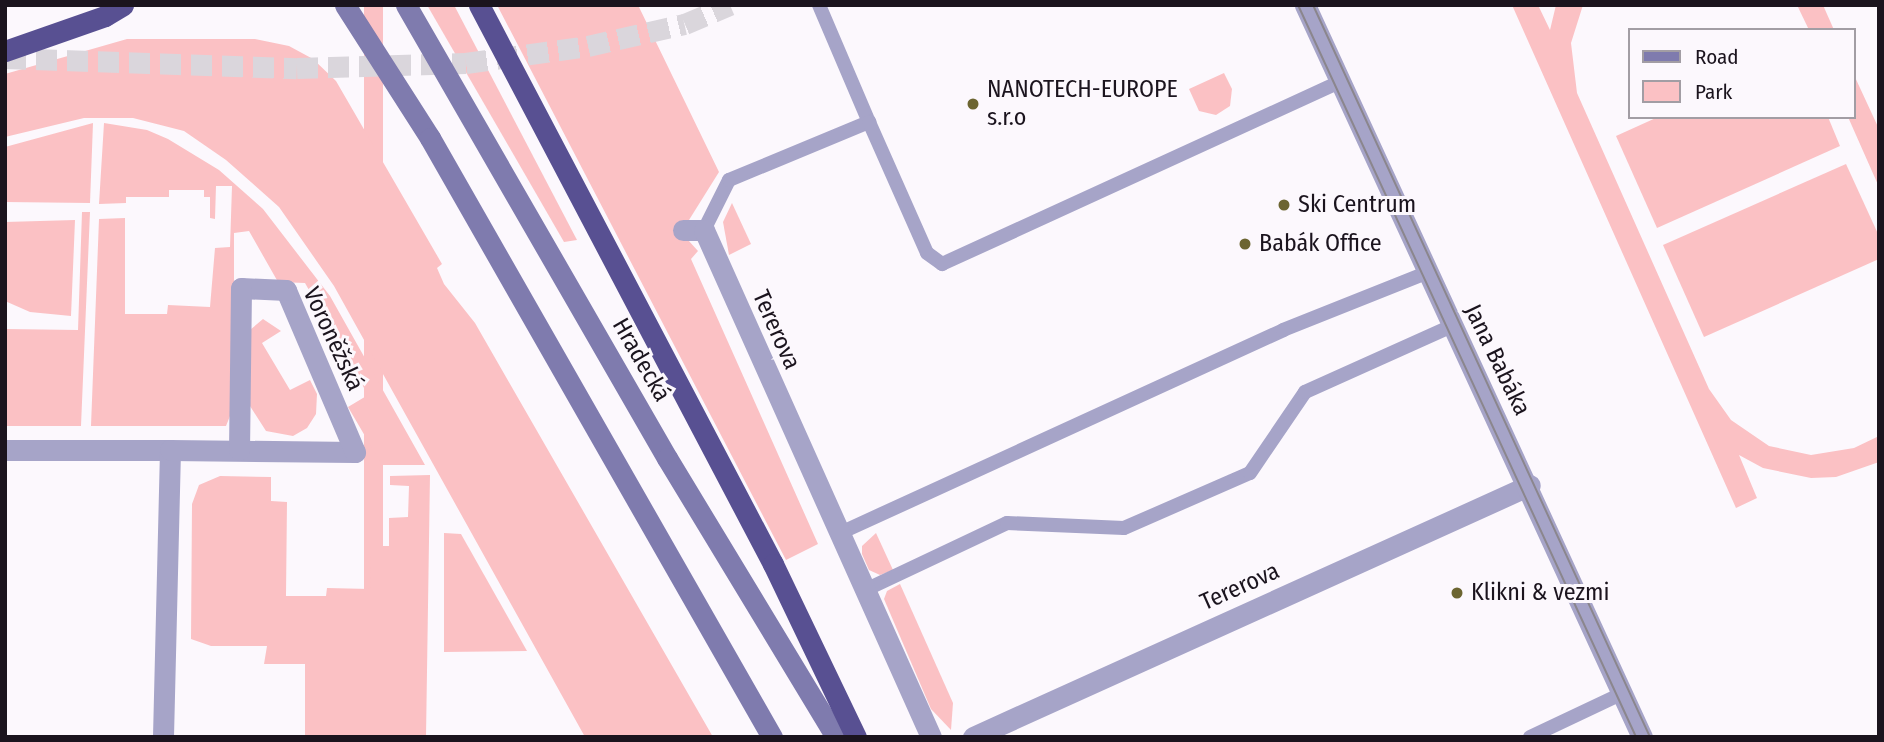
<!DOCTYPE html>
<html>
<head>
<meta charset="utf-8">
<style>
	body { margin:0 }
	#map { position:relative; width:1884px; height:742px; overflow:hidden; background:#fcf8fd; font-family:"Fira Sans Condensed",sans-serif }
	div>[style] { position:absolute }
	.green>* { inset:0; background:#fbc1c4; transform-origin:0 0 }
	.trunk-tunnel>* { height:21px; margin-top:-10.5px; transform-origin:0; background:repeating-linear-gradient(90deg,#dad6dc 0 21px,transparent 0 31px) }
	.service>* { height:14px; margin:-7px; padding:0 7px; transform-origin:7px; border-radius:7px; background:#a6a4c8 }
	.minor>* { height:21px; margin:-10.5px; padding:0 10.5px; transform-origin:10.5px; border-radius:10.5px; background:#a6a4c8 }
	.tertiary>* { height:21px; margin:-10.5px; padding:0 10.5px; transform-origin:10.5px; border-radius:10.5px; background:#a6a4c8 }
	.secondary>* { height:21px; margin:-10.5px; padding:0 10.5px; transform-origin:10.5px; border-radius:10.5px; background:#7f7bae }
	.trunk>* { height:21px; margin:-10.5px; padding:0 10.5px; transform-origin:10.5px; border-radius:10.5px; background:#585092 }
	.tram>* { height:2px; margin:-1px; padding:0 1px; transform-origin:1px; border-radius:1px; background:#8b868d }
	.dots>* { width:19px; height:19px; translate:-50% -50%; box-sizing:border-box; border:4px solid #fcf8fd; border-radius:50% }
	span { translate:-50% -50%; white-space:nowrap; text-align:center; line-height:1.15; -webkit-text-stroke:6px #fcf8fd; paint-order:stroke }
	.poi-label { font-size:24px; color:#1b141e }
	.left { translate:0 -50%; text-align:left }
	.street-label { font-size:24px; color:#1b141e }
	.frame { position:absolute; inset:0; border:7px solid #1b141e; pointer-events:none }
	.legend { position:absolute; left:1628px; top:28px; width:228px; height:91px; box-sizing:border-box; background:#fcf8fd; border:2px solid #a29da4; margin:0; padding:9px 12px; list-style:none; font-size:21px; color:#1b141e }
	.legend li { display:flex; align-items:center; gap:14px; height:35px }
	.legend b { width:35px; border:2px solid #a29da4 }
</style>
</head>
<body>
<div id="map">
	<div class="green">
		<i style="left:364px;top:5px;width:19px;height:846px"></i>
		<i style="clip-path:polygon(427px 5px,454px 5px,577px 240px,564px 242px)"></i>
		<i style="clip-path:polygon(497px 5px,638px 5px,719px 172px,689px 220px,688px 240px,698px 251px,691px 259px,818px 544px,786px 560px)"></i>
		<i style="clip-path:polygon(1512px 5px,1538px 5px,1550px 30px,1556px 5px,1583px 5px,1571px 43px,1577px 93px,1709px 389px,1731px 420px,1769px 446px,1811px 455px,1854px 448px,1879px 436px,1879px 462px,1836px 477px,1811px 478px,1763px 468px,1739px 455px,1757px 498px,1736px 508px)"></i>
		<i style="clip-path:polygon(1797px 5px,1823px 5px,1834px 30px,1809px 30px)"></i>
		<i style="clip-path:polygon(127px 39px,255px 39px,289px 46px,313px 59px,336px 81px,442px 264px,437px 268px,444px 284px,475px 323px,713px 737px,585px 737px,334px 286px,279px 207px,226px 160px,184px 131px,133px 118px,84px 118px,5px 137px,5px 74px)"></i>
		<i style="clip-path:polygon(1224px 73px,1232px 89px,1230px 106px,1216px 115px,1199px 111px,1189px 89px)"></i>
		<i style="clip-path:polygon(1854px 75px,1879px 129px,1879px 187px,1848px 117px,1854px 117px)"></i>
		<i style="clip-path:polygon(1658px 117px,1828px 117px,1840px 146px,1657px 228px,1616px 136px)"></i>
		<i style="clip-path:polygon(93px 123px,90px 203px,5px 202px,5px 147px)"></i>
		<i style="clip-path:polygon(104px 123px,147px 130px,168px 139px,219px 170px,263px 209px,330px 296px,425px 465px,382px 465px,348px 407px,368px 395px,305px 283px,278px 282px,249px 231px,234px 233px,234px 406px,226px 426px,91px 426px,99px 219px,125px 218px,125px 314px,167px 314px,168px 305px,210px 307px,215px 248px,230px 247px,232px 186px,216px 186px,215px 219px,210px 218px,210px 197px,204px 197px,204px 190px,169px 190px,169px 197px,126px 197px,126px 203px,99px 204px)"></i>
		<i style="clip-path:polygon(1846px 164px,1879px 236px,1879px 259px,1704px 337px,1663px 245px)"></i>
		<i style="clip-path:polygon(732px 203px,751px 244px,729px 255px,723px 222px)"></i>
		<i style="clip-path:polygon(82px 212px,90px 212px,81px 426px,5px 426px,5px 329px,78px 330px)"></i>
		<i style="clip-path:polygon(75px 220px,71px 316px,30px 312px,5px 301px,5px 222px)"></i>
		<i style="clip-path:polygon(263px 319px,281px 331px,262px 343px,290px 390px,310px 380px,317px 394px,316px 414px,307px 428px,293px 436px,266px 431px,250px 406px,250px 330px)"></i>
		<i style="clip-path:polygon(430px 475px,426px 737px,305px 737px,305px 664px,264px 664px,267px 646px,211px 646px,191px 639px,192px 504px,199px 485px,220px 476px,271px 477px,271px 501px,287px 502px,286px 596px,326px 596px,327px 588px,370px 589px,371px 554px,376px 554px,376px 546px,389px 546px,389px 518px,408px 517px,409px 486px,390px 485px,390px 476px)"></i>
		<i style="clip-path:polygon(444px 533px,461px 534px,527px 651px,444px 652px)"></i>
		<i style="clip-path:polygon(876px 533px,893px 570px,880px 575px,869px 570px,862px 554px,862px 546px)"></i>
		<i style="clip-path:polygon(900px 584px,953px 703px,951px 730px,931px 709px,884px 599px,887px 591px)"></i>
	</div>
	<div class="trunk-tunnel">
		<i style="left:5px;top:58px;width:292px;rotate:2deg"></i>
		<i style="left:297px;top:68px;width:169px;rotate:-1.7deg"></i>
		<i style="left:466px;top:63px;width:123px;rotate:-7.9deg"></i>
		<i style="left:588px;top:46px;width:99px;rotate:-12.8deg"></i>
		<i style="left:685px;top:24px;width:49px;rotate:-22.9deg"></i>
	</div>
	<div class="service">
		<i style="left:819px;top:5px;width:127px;rotate:66.9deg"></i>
		<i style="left:704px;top:230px;width:56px;rotate:-63.4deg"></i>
		<i style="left:729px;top:180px;width:152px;rotate:-22.5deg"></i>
		<i style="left:869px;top:122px;width:143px;rotate:66.1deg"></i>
		<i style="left:927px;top:253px;width:19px;rotate:36deg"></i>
		<i style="left:942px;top:264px;width:435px;rotate:-24.6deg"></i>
		<i style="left:838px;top:534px;width:490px;rotate:-24.6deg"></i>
		<i style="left:1283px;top:330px;width:154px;rotate:-21.7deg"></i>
		<i style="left:863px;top:591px;width:159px;rotate:-25.3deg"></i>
		<i style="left:1007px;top:523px;width:117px;rotate:2.4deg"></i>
		<i style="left:1124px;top:528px;width:137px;rotate:-23.6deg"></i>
		<i style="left:1250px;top:473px;width:98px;rotate:-55.8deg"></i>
		<i style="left:1305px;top:392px;width:161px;rotate:-24.2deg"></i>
		<i style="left:1530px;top:737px;width:103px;rotate:-25.3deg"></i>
	</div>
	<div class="minor">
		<i style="left:683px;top:230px;width:21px"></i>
		<i style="left:704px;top:230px;width:555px;rotate:65.88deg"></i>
		<i style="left:5px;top:450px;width:165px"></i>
		<i style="left:170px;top:450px;width:287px;rotate:91.4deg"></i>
		<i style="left:170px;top:450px;width:185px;rotate:0.6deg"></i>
		<i style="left:355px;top:452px;width:176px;rotate:-113.1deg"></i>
		<i style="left:286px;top:290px;width:45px;rotate:-177.5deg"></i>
		<i style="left:241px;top:288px;width:162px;rotate:90.7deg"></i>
		<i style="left:973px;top:737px;width:611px;rotate:-24.34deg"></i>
	</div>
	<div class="tertiary">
		<i style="left:1305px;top:5px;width:806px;rotate:65.28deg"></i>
	</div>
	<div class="secondary">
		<i style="left:345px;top:5px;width:158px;rotate:57.4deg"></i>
		<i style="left:430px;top:138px;width:690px;rotate:60.28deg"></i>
		<i style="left:406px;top:5px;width:523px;rotate:60.05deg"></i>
		<i style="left:667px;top:458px;width:326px;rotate:58.8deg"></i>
	</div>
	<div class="trunk">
		<i style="left:479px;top:5px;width:632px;rotate:62.26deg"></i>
		<i style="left:773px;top:564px;width:192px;rotate:64.4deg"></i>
		<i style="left:5px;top:51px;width:106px;rotate:-19.3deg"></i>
		<i style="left:105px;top:16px;width:21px;rotate:-31deg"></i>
	</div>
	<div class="tram">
		<i style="left:1298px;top:5px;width:806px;rotate:65.21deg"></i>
		<i style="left:1313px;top:5px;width:806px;rotate:65.28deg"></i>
	</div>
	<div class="dots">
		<i style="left:973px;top:104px;background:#6c6531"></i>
		<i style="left:1284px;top:205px;background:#6c6531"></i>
		<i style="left:1245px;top:244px;background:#6c6531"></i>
		<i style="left:1457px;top:593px;background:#6c6531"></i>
	</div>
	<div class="poi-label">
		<span class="left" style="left:987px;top:104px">NANOTECH-EUROPE<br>s.r.o</span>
		<span class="left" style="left:1298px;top:205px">Ski Centrum</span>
		<span class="left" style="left:1259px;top:244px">Babák Office</span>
		<span class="left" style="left:1471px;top:593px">Klikni &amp; vezmi</span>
	</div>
	<div class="street-label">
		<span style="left:776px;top:330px;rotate:66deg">Tererova</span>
		<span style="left:333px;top:339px;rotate:65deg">Voroněžská</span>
		<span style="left:641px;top:360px;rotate:60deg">Hradecká</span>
		<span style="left:1497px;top:360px;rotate:64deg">Jana Babáka</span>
		<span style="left:1240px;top:587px;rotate:-24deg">Tererova</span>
	</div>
	<div class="frame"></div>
	<ul class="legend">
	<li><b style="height:9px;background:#7f7bae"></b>Road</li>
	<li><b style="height:19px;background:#fbc1c4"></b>Park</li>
	</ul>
</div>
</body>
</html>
